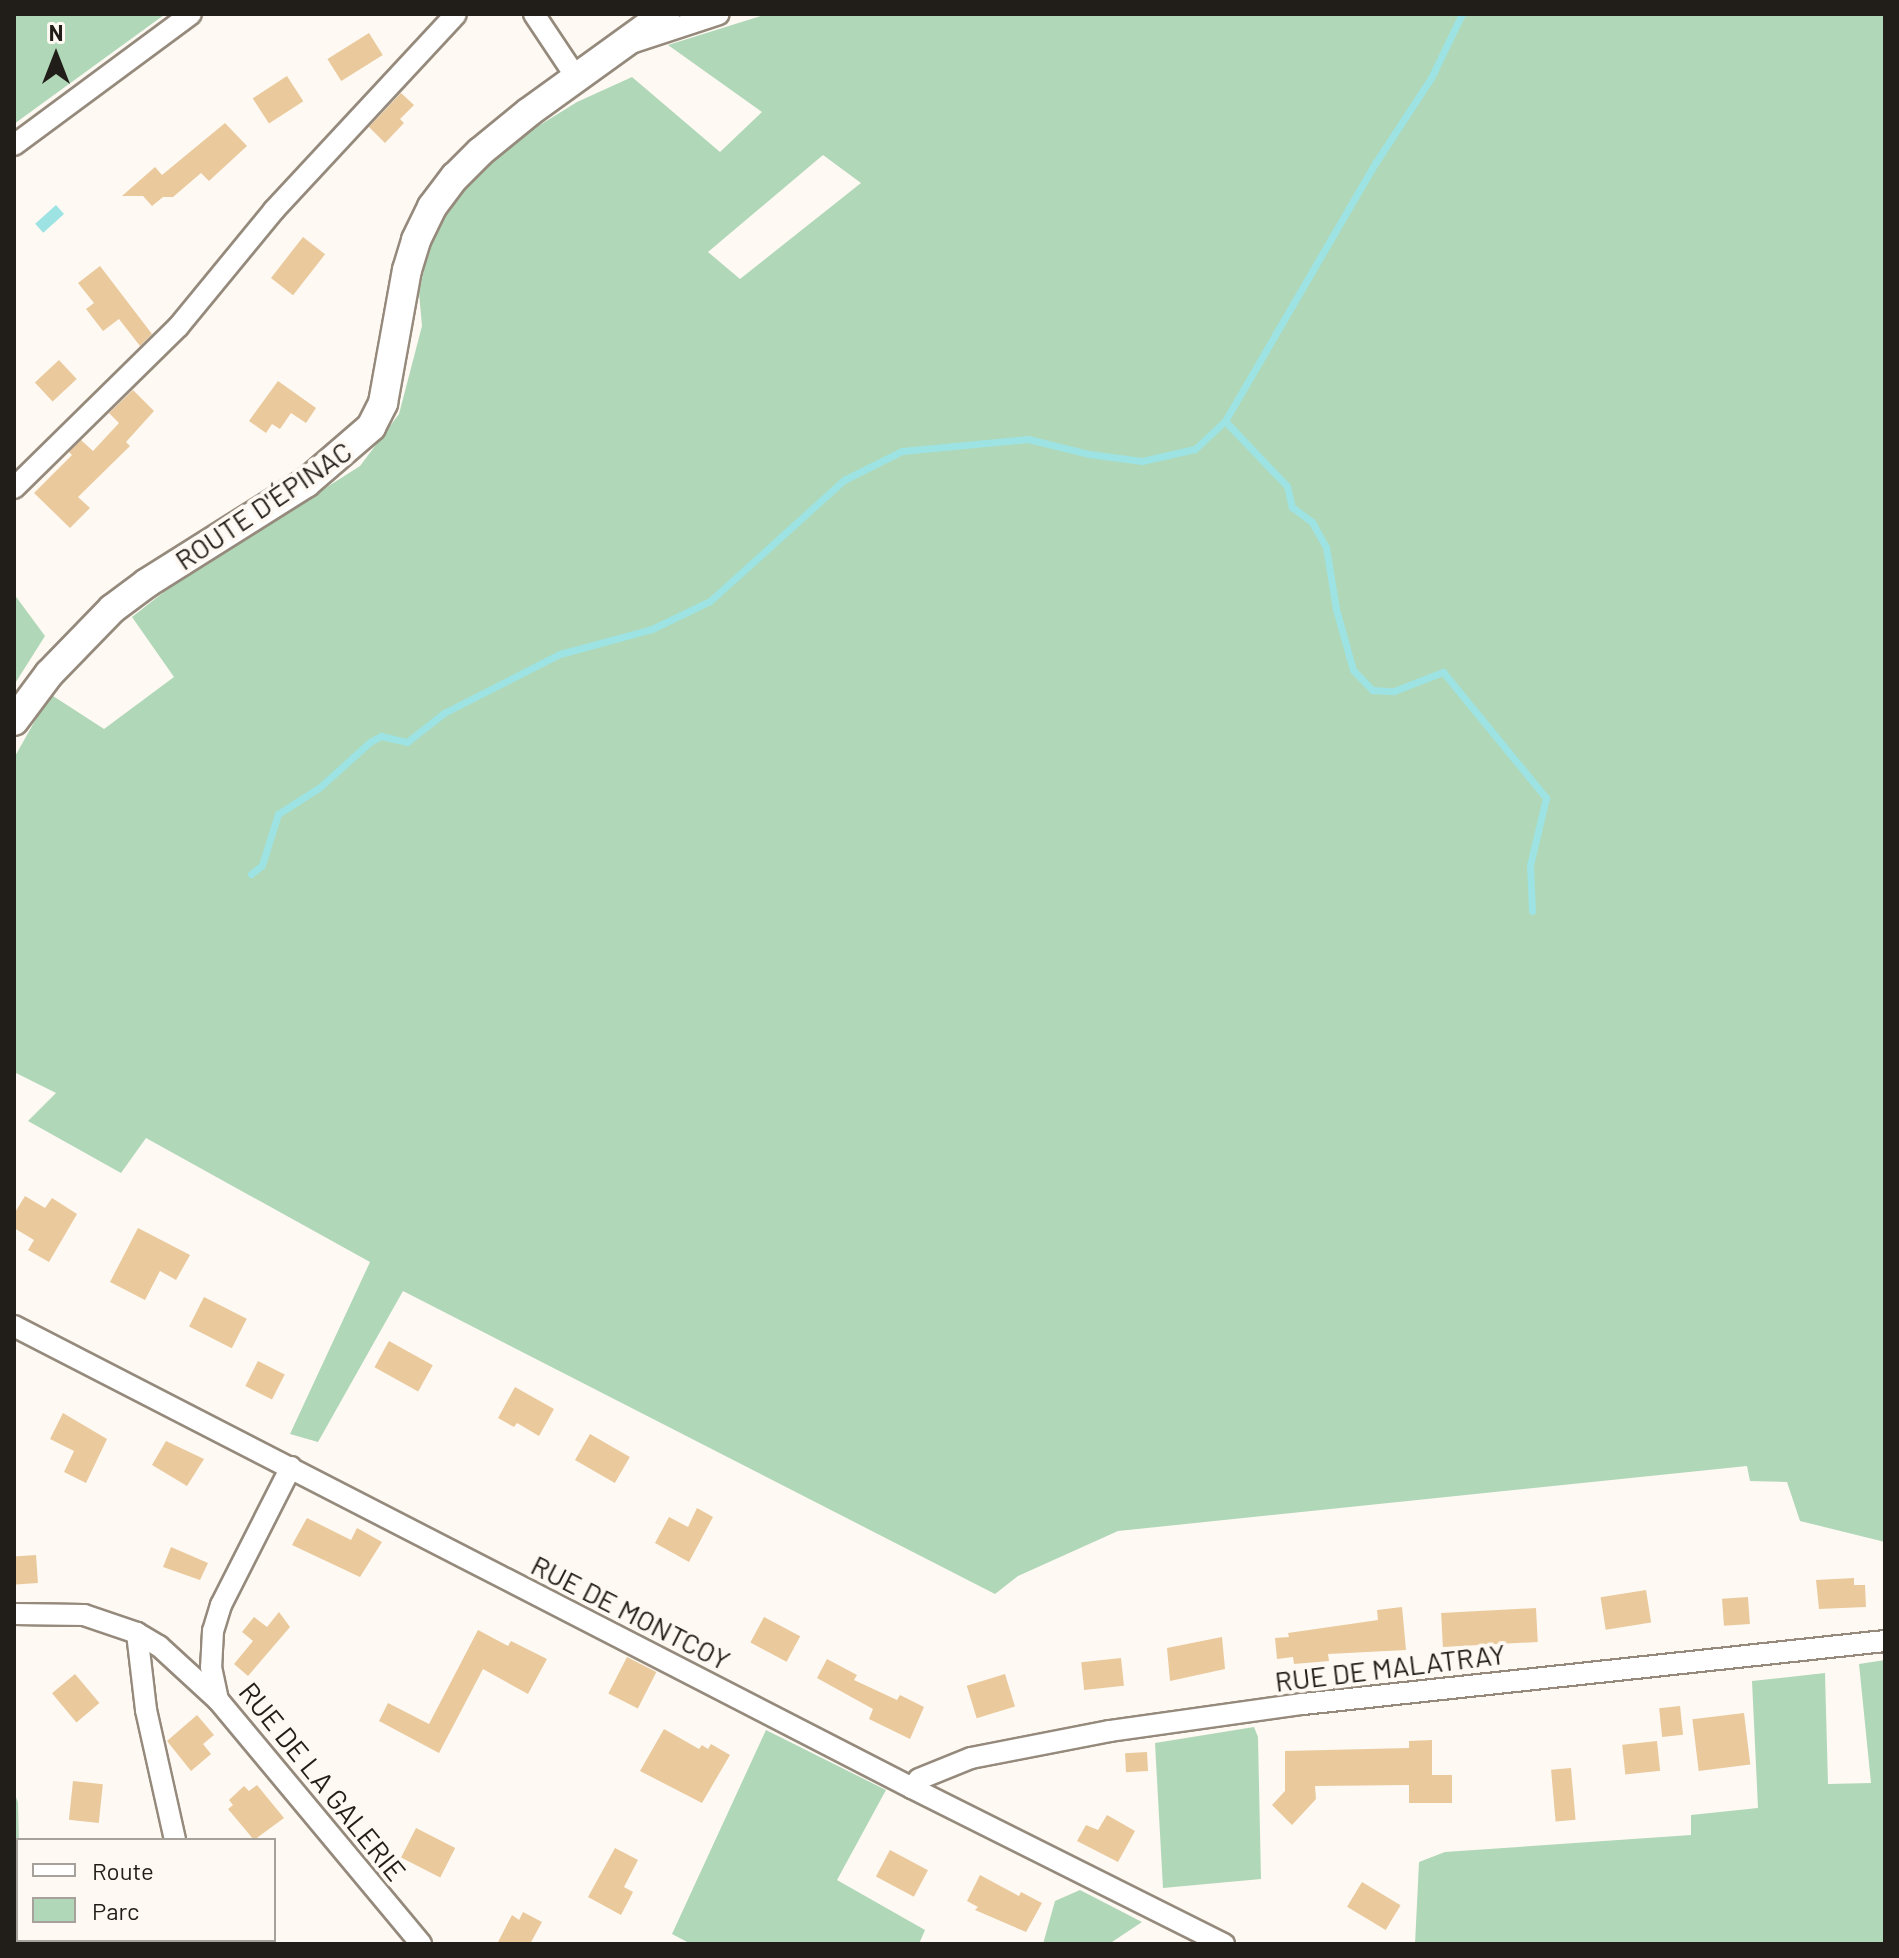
<!DOCTYPE html>
<html>
<head>
<meta charset="utf-8">
<style>
	body { margin:0 }
	#map { position:relative; width:1899px; height:1958px; overflow:hidden; background:#fef9f3; font-family:Barlow,sans-serif }
	div>[style] { position:absolute }
	.green>* { inset:0; background:#b0d7b8 }
	.water>* { inset:0; background:#9ee3e3; transform-origin:0 0 }
	.stream>* { height:7px; margin:-3.5px; padding:0 3.5px; transform-origin:3.5px; border-radius:3.5px; background:#9ee3e3 }
	.building>* { inset:0; background:#eaca9d; transform-origin:0 0 }
	.roads { filter:drop-shadow(2px 0 #958a7c) drop-shadow(-2px 0 #958a7c) drop-shadow(0 2px #958a7c) drop-shadow(0 -2px #958a7c) }
	.street>* { height:20px; margin:-10px; padding:0 10px; transform-origin:10px; border-radius:10px; background:#fff }
	.secondary>* { height:28px; margin:-14px; padding:0 14px; transform-origin:14px; border-radius:14px; background:#fff }
	span { translate:-50% -50%; white-space:nowrap; text-align:center; line-height:1.15; -webkit-text-stroke:8px #fef9f3; paint-order:stroke }
	.street-label { font-size:28px; color:#211d18 }
	.frame { position:absolute; inset:0; border:16px solid #211d18; pointer-events:none }
	.legend { position:absolute; left:16px; top:1838px; width:260px; height:104px; box-sizing:border-box; background:#fef9f3; border:2px solid #a6a19b; margin:0; padding:10px 14px; list-style:none; font-size:24px; color:#211d18 }
	.legend li { display:flex; align-items:center; gap:16px; height:40px }
	.legend b { width:40px; border:2px solid #a6a19b }
	.north { position:absolute; left:16px; top:16px; width:80px; height:80px; -webkit-text-stroke:6px #fef9f3; paint-order:stroke; rotate:0deg; font-size:22px; font-weight:700; line-height:32px; text-align:center; color:#211d18 }
	.north::after { content:''; display:block; margin:auto; width:28px; height:36px; background:#211d18; clip-path:polygon(50% 0,100% 100%,50% 72%,0 100%) }
</style>
</head>
<body>
<div id="map">
	<div class="green">
		<i style="clip-path:polygon(14px 14px,164px 14px,164px 15px,14px 124px)"></i>
		<i style="clip-path:polygon(evenodd,767px 14px,1885px 14px,1885px 1542px,1800px 1521px,1787px 1482px,1750px 1481px,1747px 1466px,1118px 1531px,1018px 1576px,995px 1594px,403px 1291px,318px 1442px,290px 1434px,370px 1262px,146px 1138px,121px 1173px,28px 1121px,56px 1093px,14px 1072px,14px 758px,50px 694px,104px 729px,174px 677px,132px 617px,174px 584px,360px 466px,399px 414px,422px 326px,419px 293px,430px 241px,466px 185px,527px 133px,577px 102px,632px 77px,720px 152px,762px 112px,668px 45px,767px 14px,823px 155px,861px 183px,740px 279px,708px 252px,823px 155px)"></i>
		<i style="clip-path:polygon(14px 594px,45px 636px,14px 685px)"></i>
		<i style="clip-path:polygon(1885px 1660px,1885px 1944px,1415px 1944px,1419px 1862px,1445px 1852px,1691px 1835px,1691px 1815px,1758px 1808px,1752px 1681px,1825px 1673px,1828px 1784px,1871px 1783px,1859px 1664px)"></i>
		<i style="clip-path:polygon(1254px 1727px,1258px 1737px,1261px 1879px,1163px 1888px,1155px 1743px)"></i>
		<i style="clip-path:polygon(766px 1730px,886px 1790px,837px 1880px,925px 1930px,919px 1944px,691px 1944px,672px 1934px)"></i>
		<i style="clip-path:polygon(14px 1793px,18px 1802px,21px 1944px,14px 1944px)"></i>
		<i style="clip-path:polygon(1080px 1890px,1142px 1922px,1109px 1944px,1043px 1944px,1055px 1901px)"></i>
	</div>
	<div class="water">
		<i style="left:56px;top:205px;width:12px;height:28px;rotate:48deg"></i>
	</div>
	<div class="stream">
		<i style="left:1225px;top:421px;width:90px;rotate:46.4deg"></i>
		<i style="left:1287px;top:486px;width:22px;rotate:77deg"></i>
		<i style="left:1292px;top:507px;width:25px;rotate:37deg"></i>
		<i style="left:1312px;top:522px;width:29px;rotate:61deg"></i>
		<i style="left:1326px;top:547px;width:63px;rotate:80.8deg"></i>
		<i style="left:1336px;top:609px;width:63px;rotate:74.4deg"></i>
		<i style="left:1353px;top:670px;width:28px;rotate:46deg"></i>
		<i style="left:1372px;top:690px;width:22px;rotate:3deg"></i>
		<i style="left:1394px;top:691px;width:53px;rotate:-21.2deg"></i>
		<i style="left:1443px;top:672px;width:163px;rotate:50.7deg"></i>
		<i style="left:1546px;top:798px;width:69px;rotate:103.4deg"></i>
		<i style="left:1530px;top:865px;width:46px;rotate:87.5deg"></i>
		<i style="left:251px;top:874px;width:14px;rotate:-39deg"></i>
		<i style="left:262px;top:865px;width:53px;rotate:-72.6deg"></i>
		<i style="left:278px;top:814px;width:50px;rotate:-32.7deg"></i>
		<i style="left:320px;top:787px;width:67px;rotate:-42deg"></i>
		<i style="left:370px;top:742px;width:13px;rotate:-29deg"></i>
		<i style="left:381px;top:736px;width:27px;rotate:13deg"></i>
		<i style="left:407px;top:742px;width:47px;rotate:-38.1deg"></i>
		<i style="left:444px;top:713px;width:130px;rotate:-27deg"></i>
		<i style="left:560px;top:654px;width:95px;rotate:-15.2deg"></i>
		<i style="left:652px;top:629px;width:64px;rotate:-25.8deg"></i>
		<i style="left:710px;top:601px;width:181px;rotate:-42.1deg"></i>
		<i style="left:844px;top:480px;width:65px;rotate:-26.6deg"></i>
		<i style="left:902px;top:451px;width:127px;rotate:-5.4deg"></i>
		<i style="left:1028px;top:439px;width:63px;rotate:13.8deg"></i>
		<i style="left:1089px;top:454px;width:53px;rotate:7.5deg"></i>
		<i style="left:1142px;top:461px;width:54px;rotate:-12.8deg"></i>
		<i style="left:1195px;top:449px;width:41px;rotate:-43deg"></i>
		<i style="left:1225px;top:421px;width:300px;rotate:-59.8deg"></i>
		<i style="left:1376px;top:162px;width:100px;rotate:-56.8deg"></i>
		<i style="left:1431px;top:78px;width:71px;rotate:-64.2deg"></i>
	</div>
	<div class="building">
		<i style="left:369px;top:33px;width:26px;height:49px;rotate:58deg"></i>
		<i style="left:287px;top:76px;width:30px;height:41px;rotate:57deg"></i>
		<i style="clip-path:polygon(401px 93px,414px 105px,400px 119px,404px 123px,385px 143px,369px 127px)"></i>
		<i style="clip-path:polygon(225px 123px,247px 146px,209px 181px,201px 173px,173px 197px,163px 197px,152px 206px,143px 196px,122px 196px,155px 167px,162px 175px)"></i>
		<i style="left:303px;top:237px;width:28px;height:52px;rotate:38deg"></i>
		<i style="clip-path:polygon(100px 266px,152px 334px,140px 346px,119px 319px,103px 331px,86px 309px,94px 303px,78px 283px)"></i>
		<i style="left:59px;top:360px;width:26px;height:33px;rotate:47deg"></i>
		<i style="clip-path:polygon(278px 381px,316px 408px,306px 423px,291px 413px,280px 429px,272px 424px,266px 433px,249px 421px)"></i>
		<i style="clip-path:polygon(133px 390px,154px 411px,126px 442px,130px 446px,78px 497px,90px 508px,70px 528px,34px 493px,72px 455px,69px 452px,81px 440px,93px 451px,119px 423px,109px 413px)"></i>
		<i style="clip-path:polygon(25px 1196px,45px 1208px,52px 1198px,77px 1214px,49px 1262px,28px 1250px,34px 1240px,14px 1228px,14px 1214px)"></i>
		<i style="clip-path:polygon(138px 1228px,190px 1255px,176px 1280px,160px 1271px,145px 1300px,110px 1282px)"></i>
		<i style="left:204px;top:1297px;width:48px;height:33px;rotate:27deg"></i>
		<i style="left:389px;top:1341px;width:50px;height:30px;rotate:29deg"></i>
		<i style="left:258px;top:1361px;width:30px;height:28px;rotate:27deg"></i>
		<i style="clip-path:polygon(515px 1387px,554px 1409px,539px 1436px,517px 1423px,514px 1427px,498px 1418px)"></i>
		<i style="clip-path:polygon(63px 1413px,107px 1439px,86px 1483px,64px 1472px,74px 1451px,50px 1439px)"></i>
		<i style="left:590px;top:1434px;width:46px;height:30px;rotate:30deg"></i>
		<i style="clip-path:polygon(166px 1441px,204px 1459px,187px 1486px,152px 1465px)"></i>
		<i style="clip-path:polygon(697px 1508px,713px 1517px,689px 1562px,655px 1543px,669px 1517px,688px 1527px)"></i>
		<i style="clip-path:polygon(307px 1518px,351px 1540px,357px 1528px,382px 1542px,360px 1577px,292px 1545px)"></i>
		<i style="clip-path:polygon(171px 1547px,208px 1563px,200px 1580px,163px 1567px)"></i>
		<i style="left:36px;top:1555px;width:28px;height:22px;rotate:86deg"></i>
		<i style="clip-path:polygon(1854px 1578px,1854px 1585px,1865px 1585px,1866px 1607px,1819px 1609px,1816px 1580px)"></i>
		<i style="left:1646px;top:1590px;width:33px;height:46px;rotate:81deg"></i>
		<i style="left:1748px;top:1597px;width:27px;height:26px;rotate:86deg"></i>
		<i style="clip-path:polygon(1402px 1607px,1406px 1650px,1328px 1654px,1329px 1661px,1294px 1664px,1293px 1657px,1277px 1659px,1275px 1638px,1289px 1637px,1288px 1633px,1378px 1620px,1377px 1610px)"></i>
		<i style="left:1536px;top:1608px;width:34px;height:95px;rotate:87deg"></i>
		<i style="clip-path:polygon(279px 1612px,290px 1627px,248px 1676px,234px 1664px,253px 1641px,242px 1632px,254px 1617px,267px 1627px)"></i>
		<i style="left:764px;top:1617px;width:41px;height:29px;rotate:28deg"></i>
		<i style="clip-path:polygon(478px 1630px,508px 1646px,511px 1641px,547px 1659px,528px 1694px,483px 1669px,439px 1753px,379px 1721px,388px 1703px,429px 1724px)"></i>
		<i style="clip-path:polygon(1222px 1637px,1225px 1669px,1170px 1681px,1167px 1648px)"></i>
		<i style="left:627px;top:1657px;width:33px;height:41px;rotate:27deg"></i>
		<i style="left:1121px;top:1658px;width:28px;height:40px;rotate:84deg"></i>
		<i style="clip-path:polygon(827px 1659px,857px 1675px,854px 1680px,897px 1700px,900px 1695px,924px 1707px,910px 1739px,869px 1719px,873px 1709px,817px 1678px)"></i>
		<i style="left:75px;top:1674px;width:38px;height:30px;rotate:50deg"></i>
		<i style="left:1005px;top:1674px;width:34px;height:40px;rotate:73deg"></i>
		<i style="left:1680px;top:1706px;width:29px;height:21px;rotate:84deg"></i>
		<i style="left:1744px;top:1713px;width:52px;height:52px;rotate:83deg"></i>
		<i style="clip-path:polygon(197px 1715px,214px 1735px,203px 1744px,211px 1754px,191px 1771px,167px 1741px)"></i>
		<i style="clip-path:polygon(664px 1729px,699px 1749px,702px 1745px,708px 1749px,711px 1744px,730px 1755px,702px 1803px,640px 1771px)"></i>
		<i style="clip-path:polygon(1432px 1740px,1432px 1775px,1452px 1775px,1452px 1803px,1409px 1803px,1409px 1785px,1315px 1786px,1316px 1799px,1292px 1825px,1272px 1805px,1285px 1791px,1285px 1751px,1409px 1748px,1409px 1741px)"></i>
		<i style="left:1657px;top:1741px;width:30px;height:35px;rotate:84deg"></i>
		<i style="left:1147px;top:1752px;width:19px;height:22px;rotate:87deg"></i>
		<i style="left:1571px;top:1768px;width:52px;height:20px;rotate:85deg"></i>
		<i style="left:73px;top:1781px;width:30px;height:39px;rotate:6deg"></i>
		<i style="clip-path:polygon(257px 1785px,284px 1818px,254px 1840px,228px 1809px,233px 1805px,229px 1800px,244px 1786px,249px 1791px)"></i>
		<i style="clip-path:polygon(1107px 1815px,1135px 1831px,1118px 1862px,1077px 1841px,1086px 1825px,1098px 1830px)"></i>
		<i style="left:416px;top:1828px;width:44px;height:33px;rotate:27deg"></i>
		<i style="clip-path:polygon(615px 1848px,638px 1860px,624px 1887px,633px 1892px,621px 1915px,588px 1897px)"></i>
		<i style="left:890px;top:1850px;width:43px;height:30px;rotate:28deg"></i>
		<i style="clip-path:polygon(980px 1875px,1019px 1896px,1021px 1892px,1042px 1903px,1026px 1932px,975px 1910px,978px 1907px,967px 1901px)"></i>
		<i style="left:1362px;top:1882px;width:45px;height:29px;rotate:31deg"></i>
		<i style="clip-path:polygon(523px 1912px,542px 1922px,530px 1944px,497px 1944px,512px 1915px,519px 1920px)"></i>
	</div>
	<div class="roads">
		<div class="street">
			<i style="left:534px;top:14px;width:76px;rotate:56.3deg"></i>
			<i style="left:634px;top:42px;width:89px;rotate:-18.2deg"></i>
			<i style="left:14px;top:145px;width:220px;rotate:-36.5deg"></i>
			<i style="left:14px;top:488px;width:230px;rotate:-44.5deg"></i>
			<i style="left:178px;top:327px;width:151px;rotate:-50.6deg"></i>
			<i style="left:274px;top:210px;width:267px;rotate:-47.1deg"></i>
			<i style="left:14px;top:1326px;width:1010px;rotate:27.22deg"></i>
			<i style="left:912px;top:1788px;width:349px;rotate:26.6deg"></i>
			<i style="left:291px;top:1467px;width:155px;rotate:116.9deg"></i>
			<i style="left:221px;top:1605px;width:27px;rotate:107deg"></i>
			<i style="left:213px;top:1631px;width:36px;rotate:93deg"></i>
			<i style="left:211px;top:1667px;width:34px;rotate:78deg"></i>
			<i style="left:218px;top:1700px;width:317px;rotate:50.2deg"></i>
			<i style="left:14px;top:1614px;width:70px;rotate:0.8deg"></i>
			<i style="left:84px;top:1615px;width:56px;rotate:18.8deg"></i>
			<i style="left:137px;top:1633px;width:26px;rotate:31deg"></i>
			<i style="left:159px;top:1646px;width:80px;rotate:42.5deg"></i>
			<i style="left:137px;top:1633px;width:78px;rotate:83.3deg"></i>
			<i style="left:146px;top:1710px;width:133px;rotate:77.4deg"></i>
			<i style="left:912px;top:1788px;width:11px;rotate:-52deg"></i>
			<i style="left:919px;top:1779px;width:56px;rotate:-22deg"></i>
			<i style="left:971px;top:1758px;width:142px;rotate:-11deg"></i>
			<i style="left:1110px;top:1731px;width:195px;rotate:-8deg"></i>
			<i style="left:1303px;top:1704px;width:585px;rotate:-6.18deg"></i>
			<i style="left:180px;top:1944px;width:4px;rotate:-76deg"></i>
		</div>
		<div class="secondary">
			<i style="left:14px;top:721px;width:59px;rotate:-53.3deg"></i>
			<i style="left:49px;top:674px;width:91px;rotate:-45.9deg"></i>
			<i style="left:112px;top:609px;width:44px;rotate:-36.6deg"></i>
			<i style="left:147px;top:583px;width:188px;rotate:-32.2deg"></i>
			<i style="left:306px;top:483px;width:86px;rotate:-40.7deg"></i>
			<i style="left:371px;top:427px;width:27px;rotate:-63deg"></i>
			<i style="left:383px;top:403px;width:135px;rotate:-79.8deg"></i>
			<i style="left:407px;top:270px;width:31px;rotate:-73deg"></i>
			<i style="left:416px;top:240px;width:37px;rotate:-64deg"></i>
			<i style="left:432px;top:207px;width:38px;rotate:-53deg"></i>
			<i style="left:455px;top:177px;width:35px;rotate:-45deg"></i>
			<i style="left:480px;top:152px;width:63px;rotate:-39.2deg"></i>
			<i style="left:529px;top:112px;width:168px;rotate:-35.8deg"></i>
		</div>
	</div>
	<div class="street-label">
		<span style="left:263px;top:505px;rotate:-34deg">ROUTE D'ÉPINAC</span>
		<span style="left:631px;top:1612px;rotate:27deg">RUE DE MONTCOY</span>
		<span style="left:1390px;top:1667px;rotate:-7deg">RUE DE MALATRAY</span>
		<span style="left:323px;top:1781px;rotate:51deg">RUE DE LA GALERIE</span>
	</div>
	<div class="frame"></div>
	<ul class="legend">
	<li><b style="height:10px;background:#fff"></b>Route</li>
	<li><b style="height:22px;background:#b0d7b8"></b>Parc</li>
	</ul>
	<div class="north">N</div>
</div>
</body>
</html>
